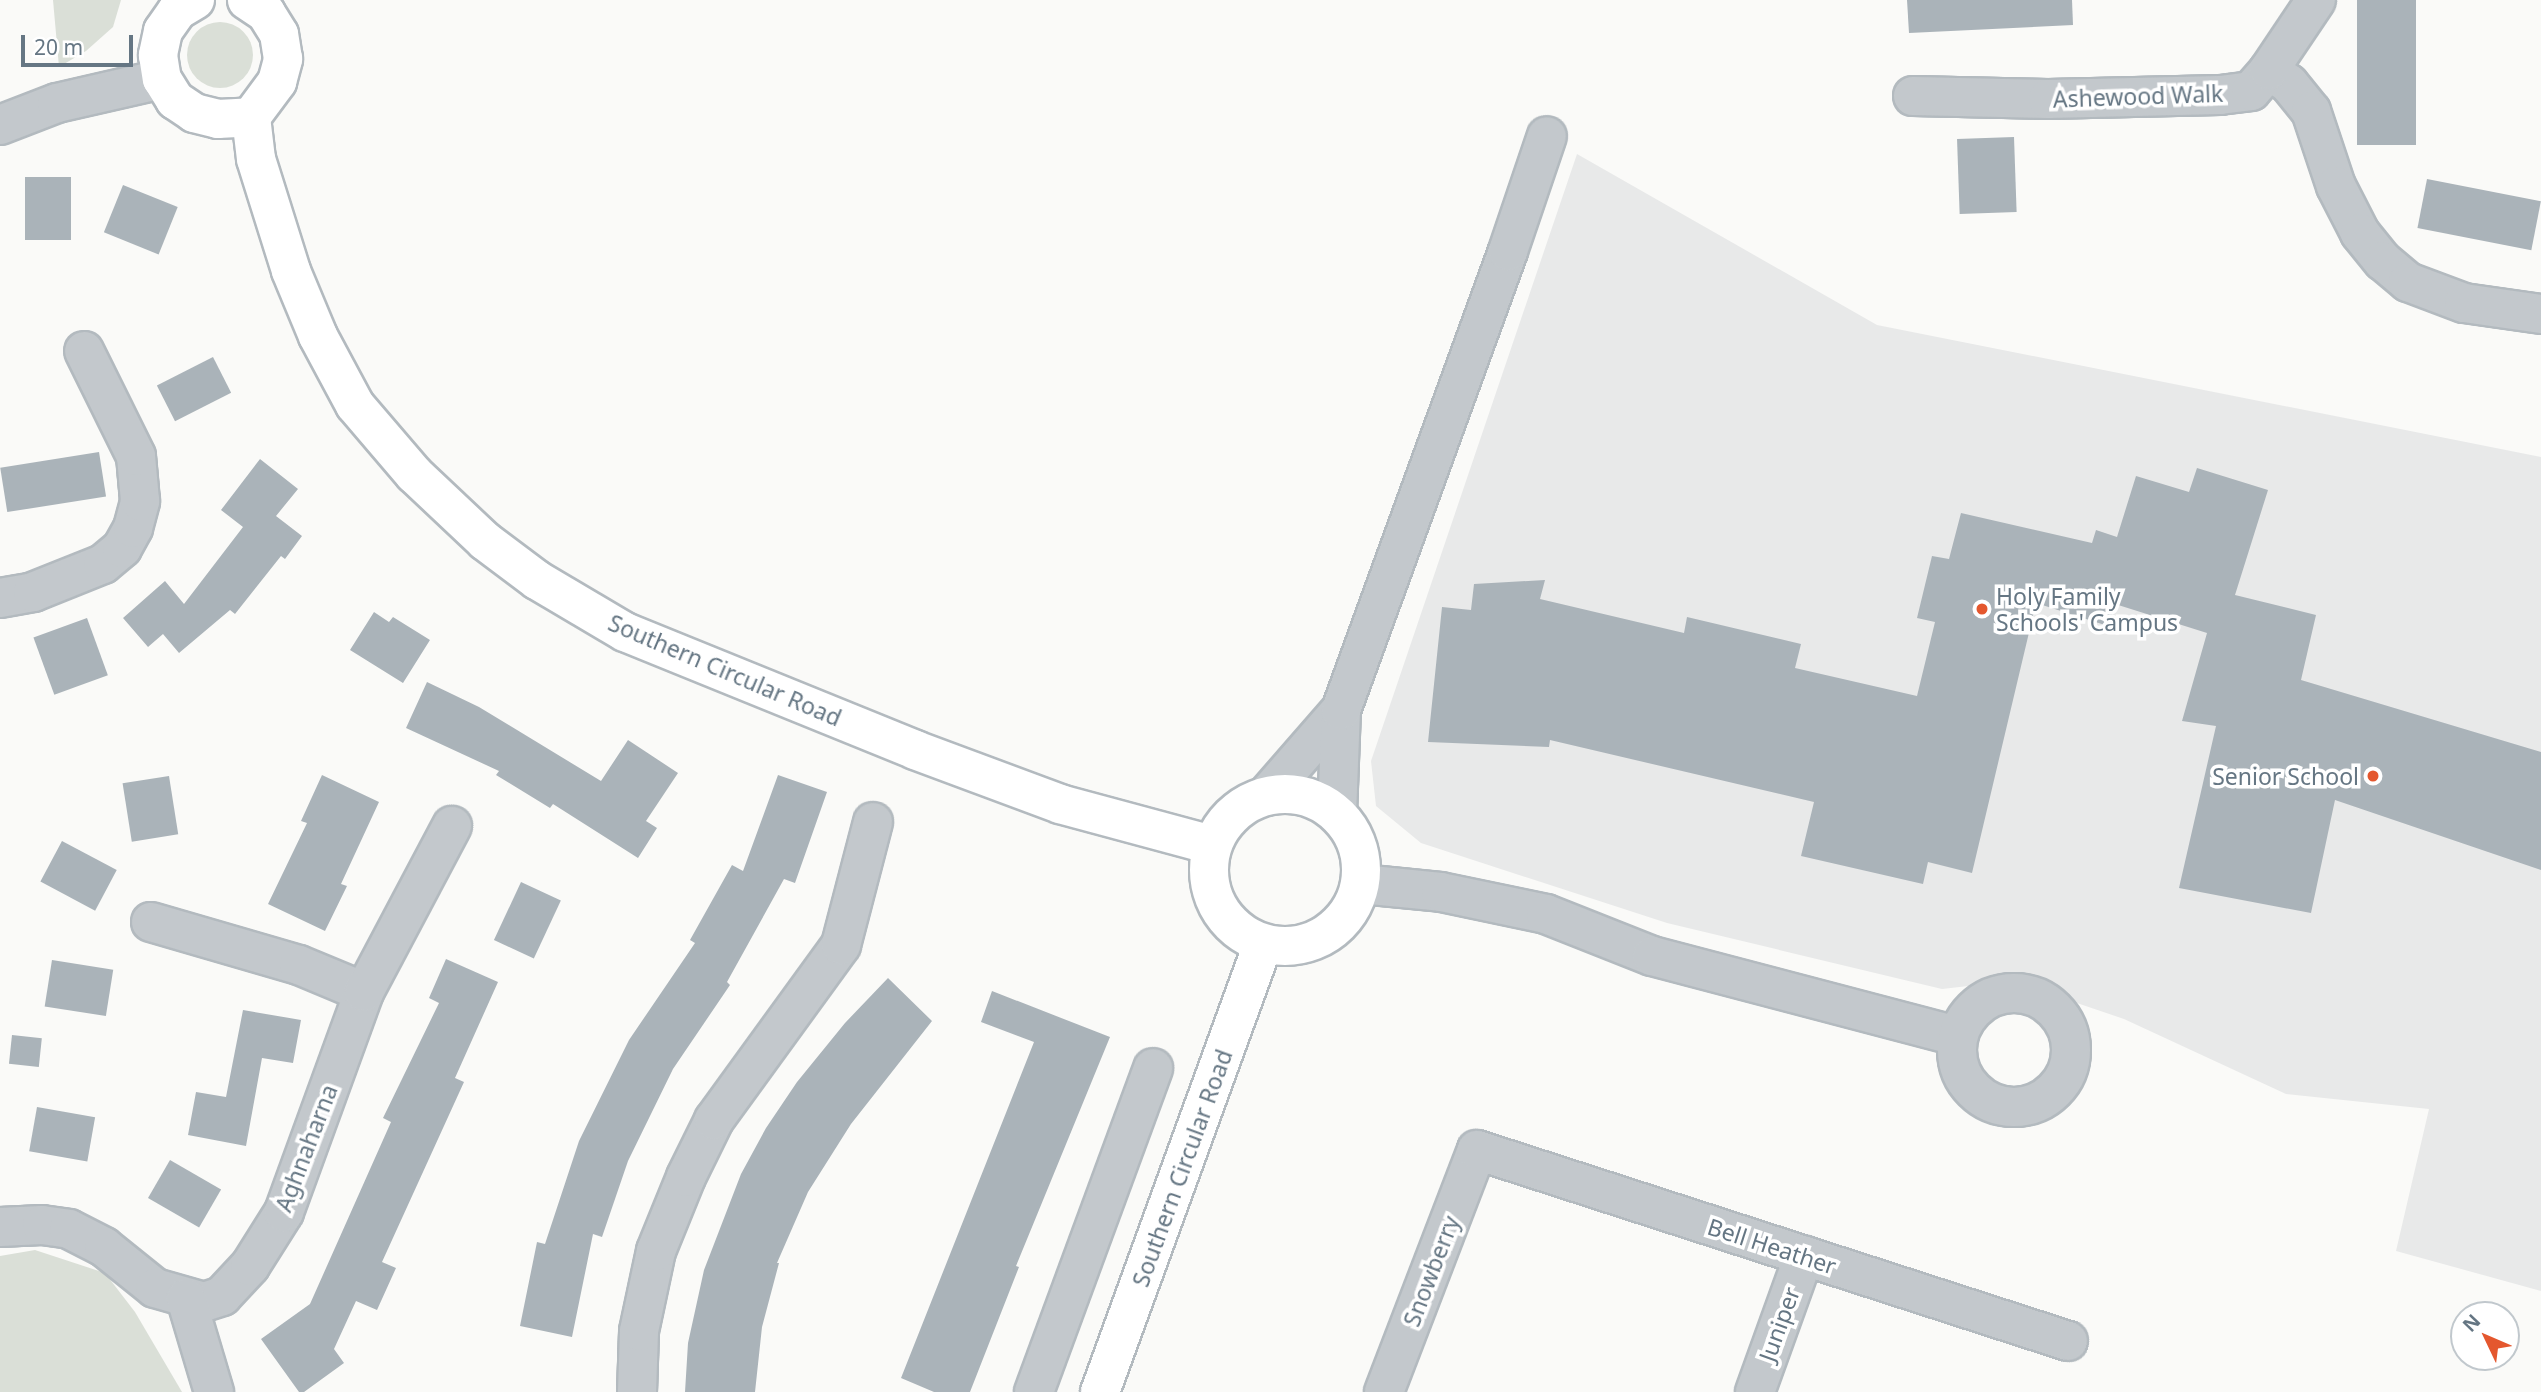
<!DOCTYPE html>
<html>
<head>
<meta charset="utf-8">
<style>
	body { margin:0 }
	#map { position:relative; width:2541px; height:1392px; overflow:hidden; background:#fafaf8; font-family:"Noto Sans",sans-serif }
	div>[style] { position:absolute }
	.built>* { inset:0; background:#e8e9e9 }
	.green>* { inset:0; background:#dadfd7 }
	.round { border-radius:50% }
	.building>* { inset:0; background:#aab3b9; transform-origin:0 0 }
	.roads { filter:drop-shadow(2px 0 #b3babf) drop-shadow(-2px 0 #b3babf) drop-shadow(0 2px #b3babf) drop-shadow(0 -2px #b3babf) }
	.minor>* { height:38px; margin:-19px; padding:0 19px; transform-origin:19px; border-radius:19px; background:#c3c8cc }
	.minor>.ring { margin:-19px; padding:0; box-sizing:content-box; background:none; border:38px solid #c3c8cc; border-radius:50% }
	.secondary>* { height:38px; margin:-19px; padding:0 19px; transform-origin:19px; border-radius:19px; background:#fff }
	.secondary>.ring { margin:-19px; padding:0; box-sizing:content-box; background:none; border:38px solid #fff; border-radius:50% }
	.dots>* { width:19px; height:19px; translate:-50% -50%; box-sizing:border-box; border:4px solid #fff; border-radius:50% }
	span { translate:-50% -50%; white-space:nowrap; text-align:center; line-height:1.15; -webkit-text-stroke:7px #fff; paint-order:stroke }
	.street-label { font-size:23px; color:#657683 }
	.poi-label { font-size:23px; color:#657683 }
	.left { translate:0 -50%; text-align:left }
	.right { translate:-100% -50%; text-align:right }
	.north { position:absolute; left:2450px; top:1301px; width:70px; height:70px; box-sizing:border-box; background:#fff; border:2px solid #c1c8cd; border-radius:50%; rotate:314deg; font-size:19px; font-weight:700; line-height:28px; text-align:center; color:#657683 }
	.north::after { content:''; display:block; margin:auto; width:24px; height:32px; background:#e4572e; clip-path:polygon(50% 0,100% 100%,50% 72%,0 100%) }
	.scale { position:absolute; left:21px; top:35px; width:112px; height:32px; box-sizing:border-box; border:4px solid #657683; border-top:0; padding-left:9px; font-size:21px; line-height:24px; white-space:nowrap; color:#657683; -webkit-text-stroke:5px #fff; paint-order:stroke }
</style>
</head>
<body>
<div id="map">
	<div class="built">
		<i style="clip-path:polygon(1577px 154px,1877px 325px,2541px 457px,2541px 1291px,2396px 1251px,2429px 1109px,2286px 1094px,2124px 1019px,2012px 981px,1942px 989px,1667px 923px,1421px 843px,1376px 806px,1371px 761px)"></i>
	</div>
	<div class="green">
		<i style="clip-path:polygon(53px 0,121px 0,113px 27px,86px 51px,59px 67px)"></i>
		<i class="round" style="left:187px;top:22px;width:66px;height:66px"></i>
		<i style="clip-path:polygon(35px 1250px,105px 1273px,135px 1312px,182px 1392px,0 1392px,0 1256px)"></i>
	</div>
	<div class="building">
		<i style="clip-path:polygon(1907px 0,2072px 0,2073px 25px,1909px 33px)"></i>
		<i style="left:2357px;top:0;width:59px;height:145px"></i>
		<i style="left:2014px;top:137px;width:75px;height:57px;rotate:88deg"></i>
		<i style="left:25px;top:177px;width:46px;height:63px"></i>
		<i style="left:2427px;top:179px;width:116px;height:50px;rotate:11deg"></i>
		<i style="left:123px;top:185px;width:59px;height:51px;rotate:22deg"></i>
		<i style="left:213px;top:357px;width:40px;height:63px;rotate:63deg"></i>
		<i style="left:99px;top:452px;width:45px;height:100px;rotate:81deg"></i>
		<i style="clip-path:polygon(260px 459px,298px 489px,276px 516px,302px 536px,285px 559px,281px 556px,235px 614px,230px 610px,179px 653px,163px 634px,148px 647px,123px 618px,165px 581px,184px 604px,243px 527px,221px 510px)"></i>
		<i style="clip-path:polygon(2197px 468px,2268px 490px,2235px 595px,2316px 615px,2301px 680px,2541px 752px,2541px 870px,2335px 800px,2311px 913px,2179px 888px,2216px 726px,2182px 721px,2207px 633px,2115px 604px,2108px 626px,2036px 603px,1972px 873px,1928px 862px,1923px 884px,1801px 856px,1814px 802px,1550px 740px,1549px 747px,1428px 742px,1442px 607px,1471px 610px,1474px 584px,1545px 580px,1540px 599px,1684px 633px,1687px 617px,1801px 644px,1795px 668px,1917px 696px,1935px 622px,1917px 618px,1932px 556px,1949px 559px,1961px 513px,2092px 543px,2096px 530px,2117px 537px,2136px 476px,2189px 492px)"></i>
		<i style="clip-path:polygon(374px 612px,389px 622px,393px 617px,430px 640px,403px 683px,350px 650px)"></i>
		<i style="left:87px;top:618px;width:61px;height:57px;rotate:70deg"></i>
		<i style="clip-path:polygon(427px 682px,479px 707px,601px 781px,628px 740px,678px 773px,646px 821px,657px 828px,638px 858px,553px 804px,550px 808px,496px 775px,499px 771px,406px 728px)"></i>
		<i style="clip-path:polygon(322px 775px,379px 802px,341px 884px,347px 886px,325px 931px,268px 904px,307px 823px,301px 821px)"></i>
		<i style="clip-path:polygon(778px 775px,827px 792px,795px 883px,784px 879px,727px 982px,730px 985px,673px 1069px,628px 1161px,602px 1237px,593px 1234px,572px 1337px,520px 1326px,537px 1242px,545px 1244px,579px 1141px,629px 1040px,695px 943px,690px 940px,732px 865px,743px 871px)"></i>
		<i style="left:169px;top:776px;width:59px;height:47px;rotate:81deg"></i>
		<i style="left:62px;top:841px;width:62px;height:46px;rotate:28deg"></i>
		<i style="left:521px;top:882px;width:44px;height:64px;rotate:25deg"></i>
		<i style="clip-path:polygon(446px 959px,498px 982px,455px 1078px,464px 1082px,382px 1262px,396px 1268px,377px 1310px,356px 1301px,334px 1349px,344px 1363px,304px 1392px,299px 1392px,261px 1339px,310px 1304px,391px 1122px,383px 1118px,439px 1003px,429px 998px)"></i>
		<i style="left:52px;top:960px;width:62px;height:47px;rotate:9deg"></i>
		<i style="clip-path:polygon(888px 978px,932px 1021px,851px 1124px,808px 1192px,777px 1263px,779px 1263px,762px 1327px,755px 1392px,685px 1392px,688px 1343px,704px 1270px,741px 1174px,766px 1128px,797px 1082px,845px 1023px)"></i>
		<i style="clip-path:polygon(992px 991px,1110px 1037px,1016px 1266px,1019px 1267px,970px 1392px,934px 1392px,901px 1378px,1034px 1042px,981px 1022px)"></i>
		<i style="clip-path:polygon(243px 1010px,301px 1020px,293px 1063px,262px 1058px,246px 1146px,188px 1135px,196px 1092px,226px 1097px)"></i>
		<i style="left:12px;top:1035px;width:30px;height:29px;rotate:6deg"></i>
		<i style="left:37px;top:1107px;width:59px;height:45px;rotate:10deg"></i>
		<i style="left:170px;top:1160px;width:59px;height:44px;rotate:30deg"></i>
	</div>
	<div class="roads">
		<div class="minor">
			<i style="left:2269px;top:70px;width:24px;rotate:35deg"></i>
			<i style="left:2289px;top:84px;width:35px;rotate:51deg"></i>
			<i style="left:2311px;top:111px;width:79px;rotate:71.6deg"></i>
			<i style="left:2336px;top:186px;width:53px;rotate:62.9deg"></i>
			<i style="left:2360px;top:233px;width:36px;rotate:51deg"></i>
			<i style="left:2383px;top:261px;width:33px;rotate:40deg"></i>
			<i style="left:2408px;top:282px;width:60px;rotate:20.6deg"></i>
			<i style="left:2464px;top:303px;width:78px;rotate:8.1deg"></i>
			<i style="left:1913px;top:96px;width:135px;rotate:1.3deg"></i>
			<i style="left:2048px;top:99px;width:172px;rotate:-1.3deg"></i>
			<i style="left:2220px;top:95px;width:31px;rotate:-7deg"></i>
			<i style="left:2251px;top:91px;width:28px;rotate:-49deg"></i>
			<i style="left:2269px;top:70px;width:84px;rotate:-56.1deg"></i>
			<i style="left:0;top:125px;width:61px;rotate:-21.1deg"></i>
			<i style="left:57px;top:103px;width:108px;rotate:-12.9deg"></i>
			<i style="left:0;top:598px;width:34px;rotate:-10deg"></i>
			<i style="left:33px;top:592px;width:75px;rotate:-21.8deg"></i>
			<i style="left:103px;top:564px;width:25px;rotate:-40deg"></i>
			<i style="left:122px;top:548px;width:23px;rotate:-61deg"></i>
			<i style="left:133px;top:528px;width:28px;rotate:-75deg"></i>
			<i style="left:140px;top:501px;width:45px;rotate:-95.1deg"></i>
			<i style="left:136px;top:456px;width:117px;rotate:-116.3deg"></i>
			<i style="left:1266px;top:796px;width:114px;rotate:-48.9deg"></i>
			<i style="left:1337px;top:814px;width:104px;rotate:-87.8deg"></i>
			<i style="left:1341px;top:710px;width:488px;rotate:-70deg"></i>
			<i style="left:1508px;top:251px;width:121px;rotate:-71.3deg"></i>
			<i style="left:1361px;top:884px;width:80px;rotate:5.7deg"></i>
			<i style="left:1441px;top:892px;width:107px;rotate:11.8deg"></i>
			<i style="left:1546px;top:914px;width:114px;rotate:21.6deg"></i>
			<i style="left:1652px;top:956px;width:316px;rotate:14.7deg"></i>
			<i style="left:151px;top:922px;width:154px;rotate:16.2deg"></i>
			<i style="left:299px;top:965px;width:70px;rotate:22.6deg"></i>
			<i class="ring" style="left:1957px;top:993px;width:76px;height:76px"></i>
			<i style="left:0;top:1227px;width:42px;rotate:-2.7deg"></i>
			<i style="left:42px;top:1225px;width:27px;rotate:8deg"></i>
			<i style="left:69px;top:1229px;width:39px;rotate:27deg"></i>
			<i style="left:104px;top:1247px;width:65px;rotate:38.8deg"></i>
			<i style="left:155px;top:1288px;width:51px;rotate:15.9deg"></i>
			<i style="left:204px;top:1302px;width:19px;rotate:-18deg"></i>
			<i style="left:222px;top:1296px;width:41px;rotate:-47deg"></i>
			<i style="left:250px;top:1266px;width:64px;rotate:-57.8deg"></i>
			<i style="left:284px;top:1212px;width:234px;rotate:-70deg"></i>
			<i style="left:364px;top:992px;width:188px;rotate:-62.1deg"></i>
			<i style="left:186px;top:1298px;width:98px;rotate:73.4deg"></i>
			<i style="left:637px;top:1392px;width:61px;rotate:-88.1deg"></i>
			<i style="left:639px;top:1331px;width:82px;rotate:-78deg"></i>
			<i style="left:656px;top:1251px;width:80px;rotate:-67.9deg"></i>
			<i style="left:686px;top:1177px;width:64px;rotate:-63.8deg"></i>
			<i style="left:714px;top:1120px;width:216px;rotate:-54deg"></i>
			<i style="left:841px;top:945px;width:127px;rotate:-75.4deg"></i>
			<i style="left:1034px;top:1392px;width:345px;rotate:-69.8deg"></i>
			<i style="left:1384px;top:1392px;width:259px;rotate:-69deg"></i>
			<i style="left:1477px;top:1150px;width:621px;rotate:17.91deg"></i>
			<i style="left:1755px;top:1392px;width:145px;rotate:-70.2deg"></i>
		</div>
		<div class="secondary">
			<i style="left:195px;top:0;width:21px;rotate:149deg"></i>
			<i style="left:177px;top:11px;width:24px;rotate:125deg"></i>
			<i style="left:163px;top:31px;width:25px;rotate:102deg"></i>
			<i style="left:158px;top:55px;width:24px;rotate:81deg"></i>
			<i style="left:162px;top:79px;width:25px;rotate:58deg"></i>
			<i style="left:175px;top:100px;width:23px;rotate:34deg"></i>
			<i style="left:194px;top:113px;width:25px;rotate:14deg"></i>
			<i style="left:218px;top:119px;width:33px;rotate:-3deg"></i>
			<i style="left:251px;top:117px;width:44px;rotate:-53.4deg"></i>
			<i style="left:277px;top:82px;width:24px;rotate:-75deg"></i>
			<i style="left:283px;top:59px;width:25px;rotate:-99deg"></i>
			<i style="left:279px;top:34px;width:25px;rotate:-122deg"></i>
			<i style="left:266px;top:13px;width:23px;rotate:-146deg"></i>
			<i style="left:251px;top:117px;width:42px;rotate:83.2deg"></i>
			<i style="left:256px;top:159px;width:117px;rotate:72.6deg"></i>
			<i style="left:291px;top:271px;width:70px;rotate:67.4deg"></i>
			<i style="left:318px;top:336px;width:78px;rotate:61.8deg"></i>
			<i style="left:355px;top:405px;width:91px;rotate:49.5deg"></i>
			<i style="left:414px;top:474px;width:98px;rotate:43.3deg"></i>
			<i style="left:485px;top:541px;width:65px;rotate:36.9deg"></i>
			<i style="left:537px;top:580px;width:102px;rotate:30.6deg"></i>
			<i style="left:625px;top:632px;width:313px;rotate:22.1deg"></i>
			<i style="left:915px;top:750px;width:155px;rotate:20.4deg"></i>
			<i style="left:1060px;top:804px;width:157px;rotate:15.1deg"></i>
			<i class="ring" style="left:1209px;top:794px;width:114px;height:114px"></i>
			<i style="left:1100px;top:1392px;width:477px;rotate:-70deg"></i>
		</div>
	</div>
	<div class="dots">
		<i style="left:1982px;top:609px;background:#e4572e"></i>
		<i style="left:2373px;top:776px;background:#e4572e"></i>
	</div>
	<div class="street-label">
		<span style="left:2138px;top:96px;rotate:-2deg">Ashewood Walk</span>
		<span style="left:725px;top:670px;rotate:23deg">Southern Circular Road</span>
		<span style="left:306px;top:1148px;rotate:-69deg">Aghnaharna</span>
		<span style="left:1182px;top:1168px;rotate:-70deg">Southern Circular Road</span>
		<span style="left:1772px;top:1246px;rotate:18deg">Bell Heather</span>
		<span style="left:1431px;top:1271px;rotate:-69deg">Snowberry</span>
		<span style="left:1779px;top:1324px;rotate:-70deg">Juniper</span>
	</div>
	<div class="poi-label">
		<span class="left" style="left:1996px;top:609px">Holy Family<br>Schools' Campus</span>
		<span class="right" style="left:2359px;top:776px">Senior School</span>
	</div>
	<div class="north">N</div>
	<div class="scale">20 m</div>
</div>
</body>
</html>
